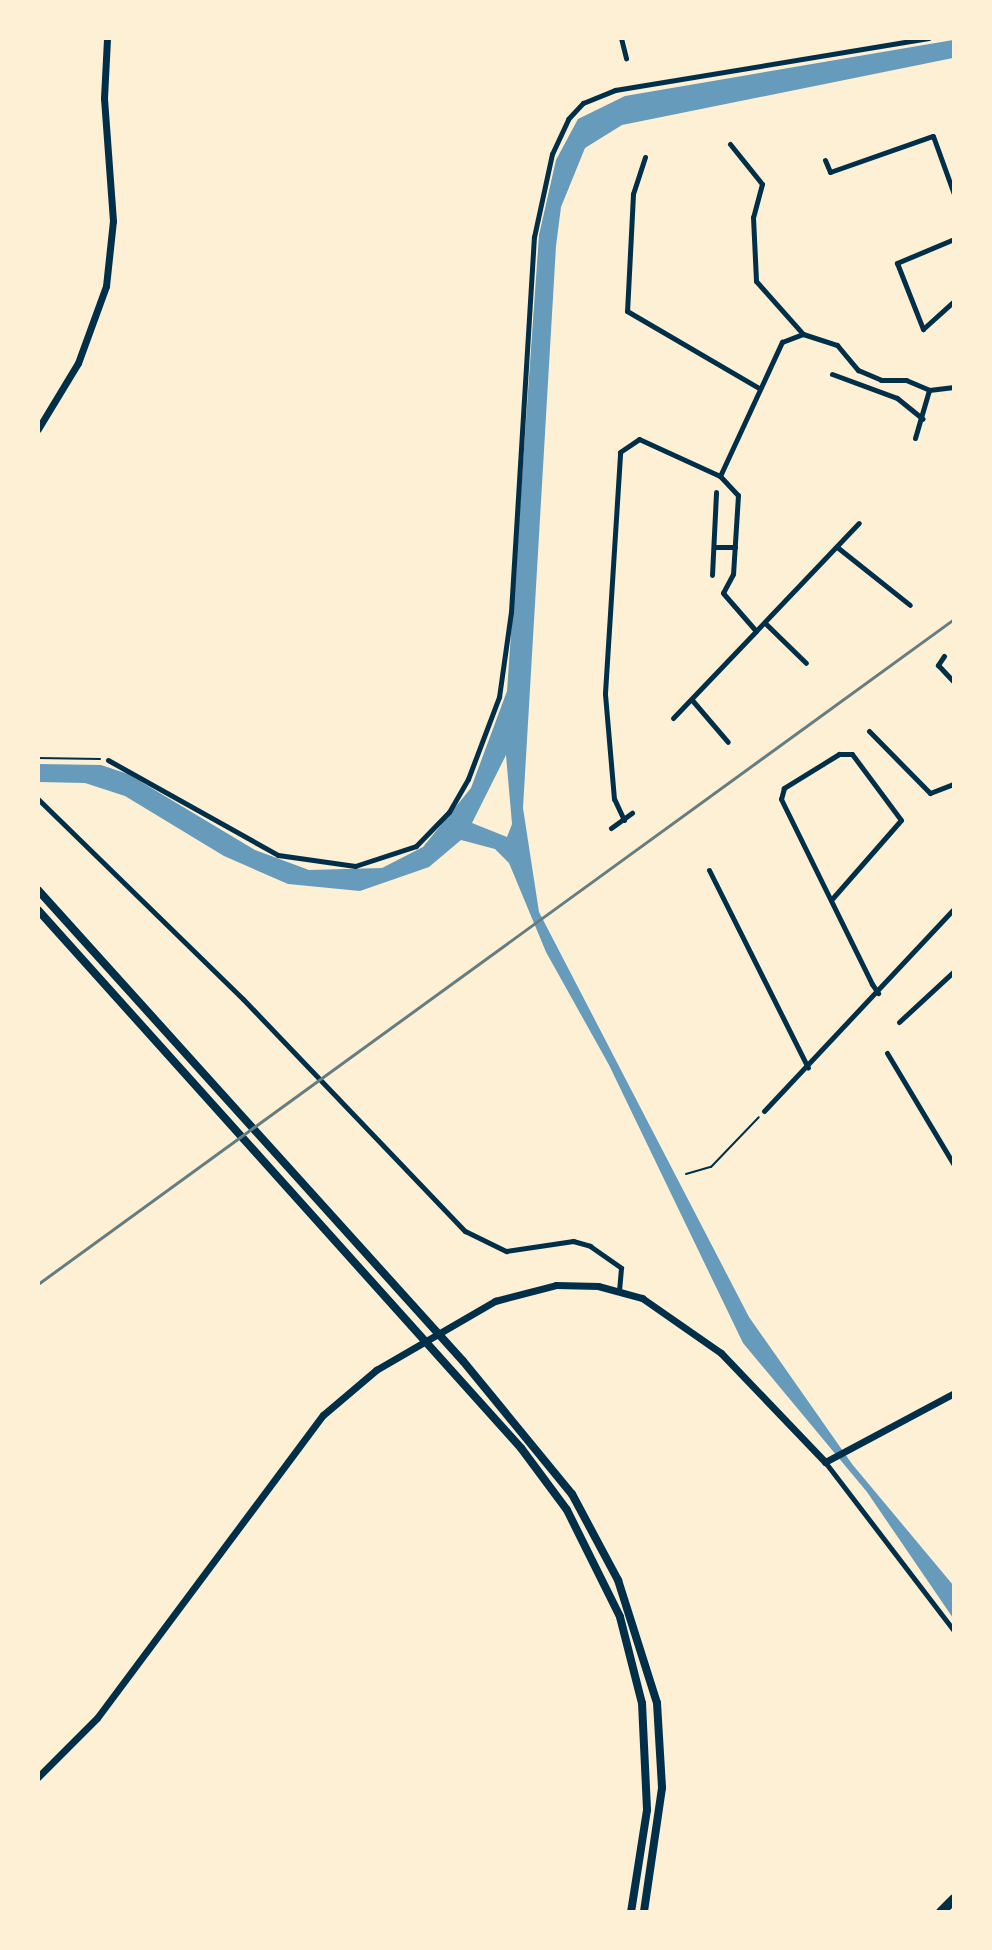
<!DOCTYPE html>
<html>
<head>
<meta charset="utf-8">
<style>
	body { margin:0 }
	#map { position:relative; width:992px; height:1950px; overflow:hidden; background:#fdf0d5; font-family:"Asap Condensed",sans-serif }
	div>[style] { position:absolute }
	.water>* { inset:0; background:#669bbc }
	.path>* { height:2px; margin:-1px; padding:0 1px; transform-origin:1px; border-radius:1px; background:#003049 }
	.minor>* { height:5px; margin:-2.5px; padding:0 2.5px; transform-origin:2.5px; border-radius:2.5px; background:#003049 }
	.tertiary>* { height:7px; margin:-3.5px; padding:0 3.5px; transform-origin:3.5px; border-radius:3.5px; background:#003049 }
	.secondary>* { height:8px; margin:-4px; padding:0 4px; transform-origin:4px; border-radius:4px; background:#003049 }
	.motorway>* { height:10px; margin:-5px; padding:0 5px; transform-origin:5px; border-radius:5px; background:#003049 }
	.rail>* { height:2.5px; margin:-1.25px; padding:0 1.25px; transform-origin:1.25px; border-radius:1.25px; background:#657d81 }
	span { translate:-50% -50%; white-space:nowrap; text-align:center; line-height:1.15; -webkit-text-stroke:5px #fdf0d5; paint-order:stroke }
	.frame { position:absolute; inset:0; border:40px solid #fdf0d5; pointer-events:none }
</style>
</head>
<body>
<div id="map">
	<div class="water">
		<i style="clip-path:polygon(evenodd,953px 40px,953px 58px,622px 125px,585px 148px,561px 207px,556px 246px,523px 808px,539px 912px,749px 1317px,852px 1464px,953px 1585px,953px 1618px,867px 1492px,743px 1343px,609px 1065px,546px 952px,509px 863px,495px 849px,461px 840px,429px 867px,360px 891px,288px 884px,224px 856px,125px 796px,85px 783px,39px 782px,38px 764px,101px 765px,128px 774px,255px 850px,309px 870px,382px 868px,423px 847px,471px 788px,507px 691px,539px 235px,556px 160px,578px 119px,625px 96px,953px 40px,506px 755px,512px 824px,507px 837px,472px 823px,506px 755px)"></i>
	</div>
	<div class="path">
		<i style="left:38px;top:758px;width:62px;rotate:0.9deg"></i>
		<i style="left:686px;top:1174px;width:26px;rotate:-16deg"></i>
		<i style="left:711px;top:1167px;width:69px;rotate:-46.2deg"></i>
	</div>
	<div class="minor">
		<i style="left:621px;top:38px;width:21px;rotate:76deg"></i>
		<i style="left:730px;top:144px;width:51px;rotate:51.3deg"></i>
		<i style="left:762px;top:184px;width:34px;rotate:105deg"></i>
		<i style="left:753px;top:217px;width:64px;rotate:87.3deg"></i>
		<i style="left:756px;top:281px;width:71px;rotate:48.4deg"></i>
		<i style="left:645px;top:157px;width:39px;rotate:108deg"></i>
		<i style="left:633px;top:194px;width:117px;rotate:92.9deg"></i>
		<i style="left:627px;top:311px;width:151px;rotate:30.3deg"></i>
		<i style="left:825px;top:160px;width:13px;rotate:67deg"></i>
		<i style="left:830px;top:172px;width:109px;rotate:-19.3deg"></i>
		<i style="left:933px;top:136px;width:62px;rotate:70.1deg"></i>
		<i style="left:954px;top:239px;width:62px;rotate:157.2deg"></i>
		<i style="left:897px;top:263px;width:71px;rotate:68.5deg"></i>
		<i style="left:923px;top:329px;width:42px;rotate:-42.1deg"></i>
		<i style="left:803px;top:334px;width:36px;rotate:18deg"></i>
		<i style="left:837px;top:345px;width:33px;rotate:50deg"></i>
		<i style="left:858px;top:370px;width:25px;rotate:23deg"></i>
		<i style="left:881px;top:380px;width:25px"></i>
		<i style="left:906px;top:380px;width:25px;rotate:23deg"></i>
		<i style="left:929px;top:390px;width:25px;rotate:-7deg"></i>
		<i style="left:832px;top:374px;width:69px;rotate:20.3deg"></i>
		<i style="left:897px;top:398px;width:33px;rotate:39deg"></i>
		<i style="left:915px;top:438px;width:50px;rotate:-73.7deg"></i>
		<i style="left:720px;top:476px;width:26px;rotate:47deg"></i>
		<i style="left:738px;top:495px;width:79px;rotate:93.6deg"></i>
		<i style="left:733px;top:574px;width:21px;rotate:118deg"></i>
		<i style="left:723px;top:593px;width:50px;rotate:49deg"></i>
		<i style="left:756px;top:631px;width:149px;rotate:-46.4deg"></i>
		<i style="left:714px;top:547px;width:21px"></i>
		<i style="left:837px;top:547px;width:93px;rotate:38.5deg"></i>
		<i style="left:712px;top:575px;width:83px;rotate:-87.2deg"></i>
		<i style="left:765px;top:623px;width:57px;rotate:44.3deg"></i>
		<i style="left:944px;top:656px;width:11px;rotate:124deg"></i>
		<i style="left:938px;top:665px;width:23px;rotate:47deg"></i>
		<i style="left:692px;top:700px;width:55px;rotate:49.4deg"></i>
		<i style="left:673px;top:718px;width:120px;rotate:-46.3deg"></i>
		<i style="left:869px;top:731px;width:87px;rotate:45.5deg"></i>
		<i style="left:930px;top:793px;width:26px;rotate:-21deg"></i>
		<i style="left:108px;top:760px;width:195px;rotate:29.2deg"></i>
		<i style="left:278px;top:855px;width:78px;rotate:8.1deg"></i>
		<i style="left:355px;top:866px;width:64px;rotate:-18.2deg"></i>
		<i style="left:416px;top:846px;width:47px;rotate:-45.9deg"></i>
		<i style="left:449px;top:812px;width:38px;rotate:-60deg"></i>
		<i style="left:468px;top:779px;width:88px;rotate:-69.3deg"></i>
		<i style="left:499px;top:697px;width:86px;rotate:-82deg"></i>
		<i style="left:511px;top:612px;width:376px;rotate:-86.5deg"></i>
		<i style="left:534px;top:237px;width:85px;rotate:-77.8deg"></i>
		<i style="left:552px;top:154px;width:38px;rotate:-65deg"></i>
		<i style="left:568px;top:119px;width:22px;rotate:-47deg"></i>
		<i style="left:583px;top:103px;width:35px;rotate:-22deg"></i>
		<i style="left:615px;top:90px;width:318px;rotate:-9.4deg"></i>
		<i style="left:38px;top:799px;width:286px;rotate:44.3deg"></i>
		<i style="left:243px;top:999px;width:321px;rotate:46.3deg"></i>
		<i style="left:465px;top:1231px;width:46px;rotate:26deg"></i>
		<i style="left:506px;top:1251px;width:68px;rotate:-8.5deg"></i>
		<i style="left:573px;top:1241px;width:18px;rotate:16deg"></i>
		<i style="left:590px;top:1246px;width:38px;rotate:35deg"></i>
		<i style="left:621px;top:1268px;width:22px;rotate:95deg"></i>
		<i style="left:624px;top:820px;width:23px;rotate:-115deg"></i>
		<i style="left:614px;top:799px;width:106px;rotate:-94.9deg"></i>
		<i style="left:605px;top:693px;width:241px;rotate:-86.4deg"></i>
		<i style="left:620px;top:452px;width:23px;rotate:-34deg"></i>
		<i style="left:639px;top:439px;width:89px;rotate:24.6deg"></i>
		<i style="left:720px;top:476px;width:148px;rotate:-65.2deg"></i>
		<i style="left:782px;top:342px;width:22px;rotate:-21deg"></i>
		<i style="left:611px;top:828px;width:26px;rotate:-36deg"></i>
		<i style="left:709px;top:870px;width:221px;rotate:63.4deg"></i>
		<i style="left:831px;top:900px;width:106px;rotate:-48.8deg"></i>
		<i style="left:901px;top:820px;width:82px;rotate:-126.6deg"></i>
		<i style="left:852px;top:754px;width:13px;rotate:180deg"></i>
		<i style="left:839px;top:754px;width:65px;rotate:148.3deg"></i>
		<i style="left:784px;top:788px;width:11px;rotate:105deg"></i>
		<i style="left:781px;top:799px;width:206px;rotate:63.8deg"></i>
		<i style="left:872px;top:984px;width:11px;rotate:56deg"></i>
		<i style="left:899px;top:1022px;width:75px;rotate:-42.8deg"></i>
		<i style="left:887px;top:1053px;width:131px;rotate:59.1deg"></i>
		<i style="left:764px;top:1111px;width:277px;rotate:-46.8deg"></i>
		<i style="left:825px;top:1462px;width:213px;rotate:52.6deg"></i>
	</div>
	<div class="tertiary">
		<i style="left:38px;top:429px;width:77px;rotate:-58.8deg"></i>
		<i style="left:78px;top:363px;width:82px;rotate:-70deg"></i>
		<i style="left:106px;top:286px;width:65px;rotate:-83.9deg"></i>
		<i style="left:113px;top:221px;width:123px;rotate:-94.2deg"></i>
		<i style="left:104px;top:98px;width:60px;rotate:-87.1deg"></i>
		<i style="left:38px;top:1777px;width:83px;rotate:-45deg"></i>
		<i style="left:97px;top:1718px;width:378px;rotate:-53.3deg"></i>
		<i style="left:323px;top:1415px;width:70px;rotate:-40.3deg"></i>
		<i style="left:376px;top:1370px;width:138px;rotate:-30.1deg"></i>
		<i style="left:495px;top:1301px;width:63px;rotate:-14.7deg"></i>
		<i style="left:556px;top:1285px;width:42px;rotate:1.4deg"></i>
		<i style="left:598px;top:1286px;width:46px;rotate:15.3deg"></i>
		<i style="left:642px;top:1298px;width:96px;rotate:34.8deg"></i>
		<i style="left:721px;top:1353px;width:151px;rotate:46.3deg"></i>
		<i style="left:825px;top:1462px;width:146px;rotate:-28.1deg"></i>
	</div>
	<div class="secondary">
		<i style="left:38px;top:890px;width:634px;rotate:47.94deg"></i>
		<i style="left:463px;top:1361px;width:172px;rotate:50.7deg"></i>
		<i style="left:572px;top:1494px;width:98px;rotate:61.9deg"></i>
		<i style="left:618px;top:1580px;width:129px;rotate:72.4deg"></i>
		<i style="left:657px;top:1703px;width:85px;rotate:86.6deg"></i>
		<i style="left:662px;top:1788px;width:125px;rotate:98.3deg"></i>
		<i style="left:38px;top:910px;width:723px;rotate:48.08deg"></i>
		<i style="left:521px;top:1448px;width:77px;rotate:53.4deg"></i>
		<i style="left:567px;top:1510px;width:119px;rotate:63.6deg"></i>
		<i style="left:620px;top:1617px;width:89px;rotate:75.7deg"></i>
		<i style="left:642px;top:1703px;width:107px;rotate:87.3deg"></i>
		<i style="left:647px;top:1810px;width:103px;rotate:98.9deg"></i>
	</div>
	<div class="motorway">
		<i style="left:941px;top:1912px;width:18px;rotate:-45deg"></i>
	</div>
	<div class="rail">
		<i style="left:38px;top:1284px;width:1132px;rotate:-35.98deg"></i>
	</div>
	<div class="frame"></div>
</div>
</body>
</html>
